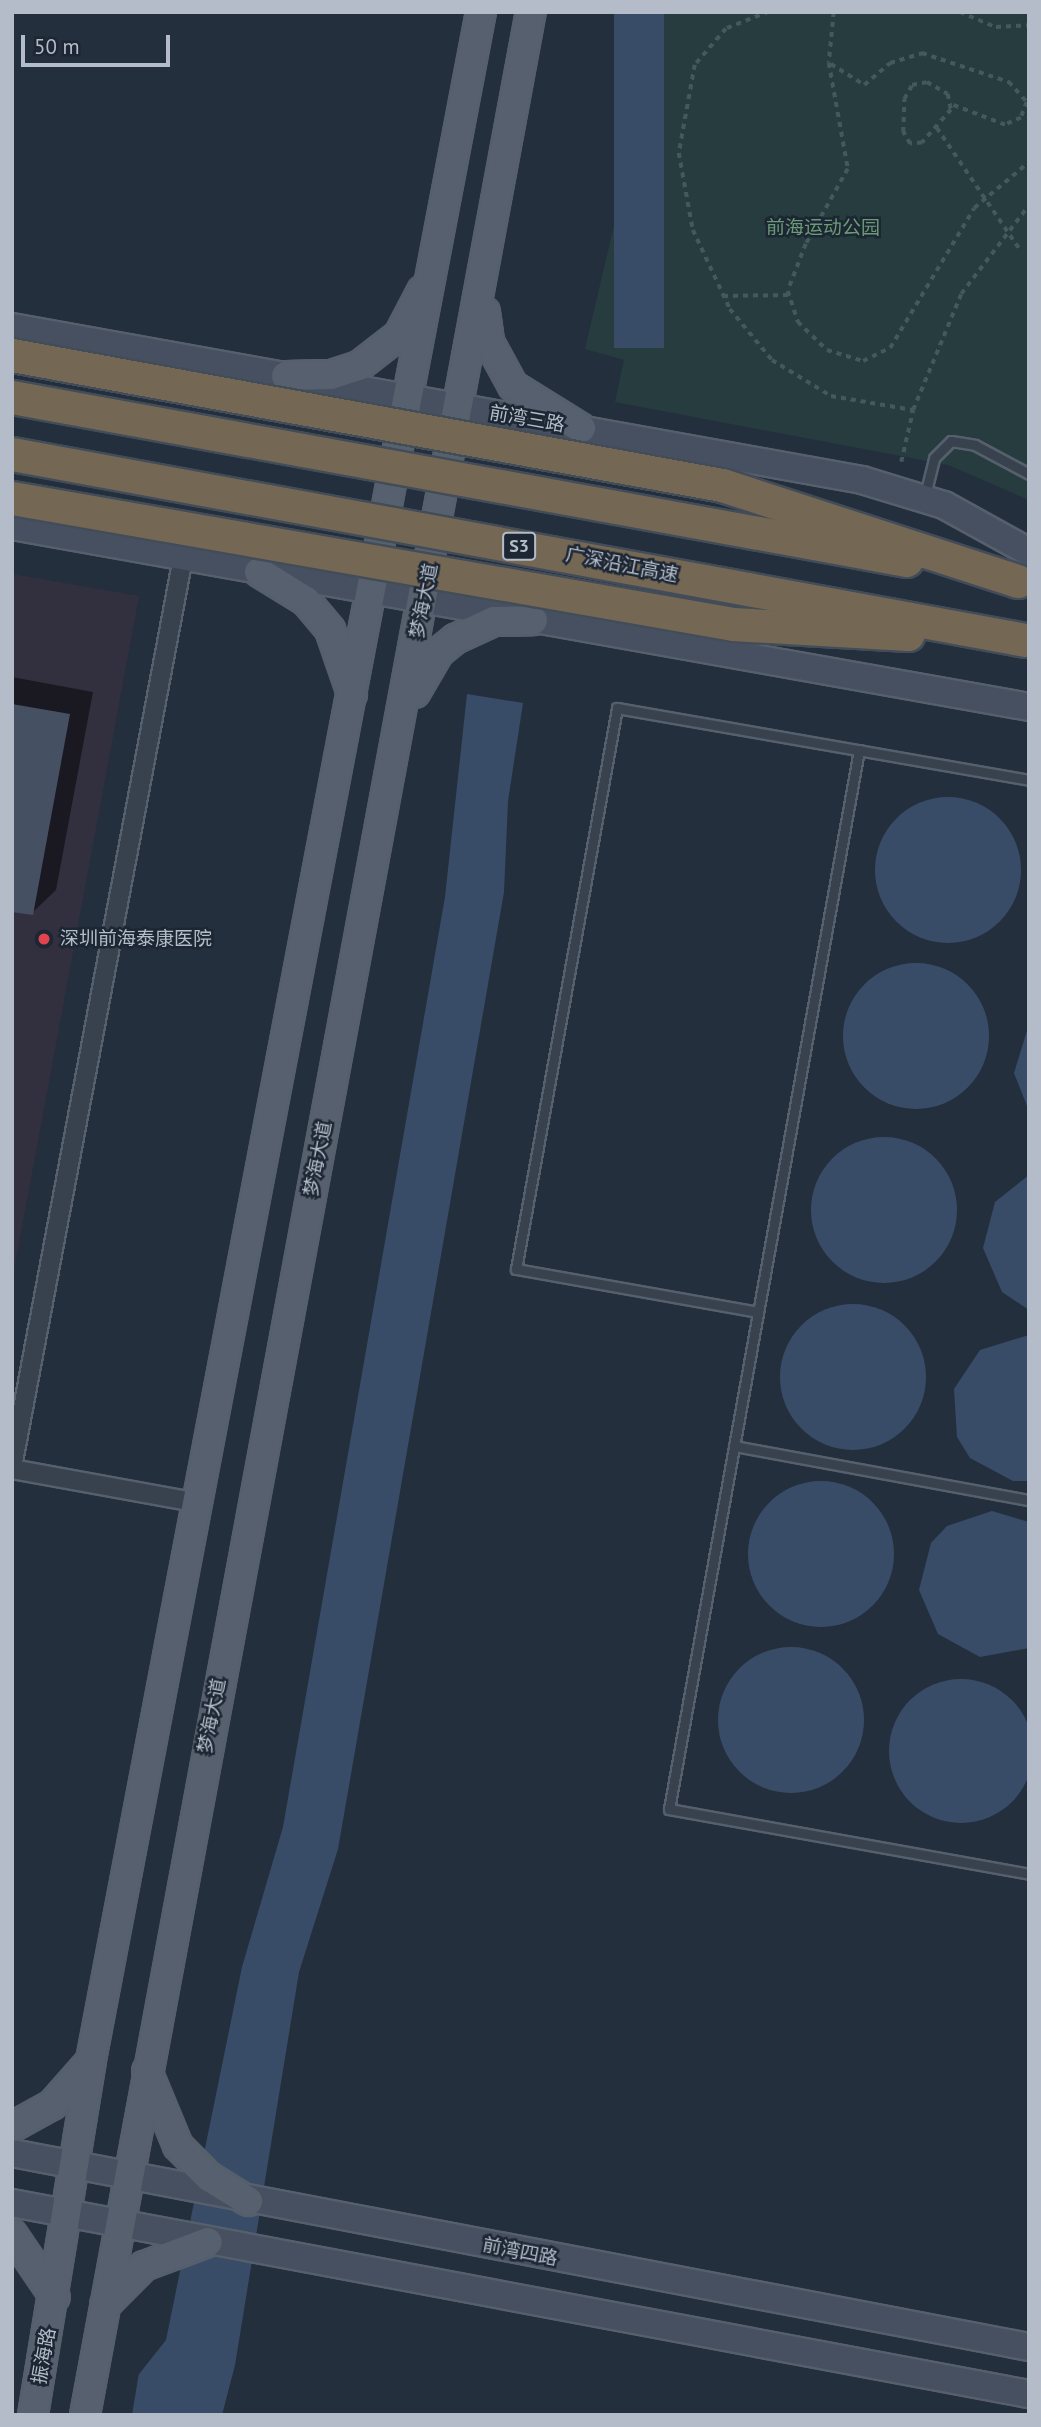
<!DOCTYPE html>
<html>
<head>
<meta charset="utf-8">
<style>
	body { margin:0 }
	#map { position:relative; width:1041px; height:2427px; overflow:hidden; background:#242f3e; font-family:"PT Sans","Noto Sans SC",sans-serif }
	div>[style] { position:absolute }
	.medical>* { inset:0; background:#32303f }
	.green>* { inset:0; background:#263c3f }
	.water>* { inset:0; background:#394c67; transform-origin:0 0 }
	.round { border-radius:50% }
	.pier>* { inset:0; background:#242f3e }
	.shadow>* { inset:0; background:#0007 }
	.building>* { inset:0; background:#455162 }
	.path>* { height:3.5px; margin-top:-1.75px; transform-origin:0; background:repeating-linear-gradient(90deg,#44595c 0 5px,transparent 0 10px) }
	.roads { filter:drop-shadow(2px 0 #565f6c) drop-shadow(-2px 0 #565f6c) drop-shadow(0 2px #565f6c) drop-shadow(0 -2px #565f6c) }
	.lane>* { height:9px; margin:-4.5px; padding:0 4.5px; transform-origin:4.5px; border-radius:4.5px; background:#38414e }
	.street>* { height:18px; margin:-9px; padding:0 9px; transform-origin:9px; border-radius:9px; background:#38414e }
	.secondary>* { height:26px; margin:-13px; padding:0 13px; transform-origin:13px; border-radius:13px; background:#465061 }
	.primary>* { height:28px; margin:-14px; padding:0 14px; transform-origin:14px; border-radius:14px; background:#56606e }
	.bridges { filter:drop-shadow(2px 0 #434c59) drop-shadow(-2px 0 #434c59) drop-shadow(0 2px #434c59) drop-shadow(0 -2px #434c59) }
	.highway-bridge>* { height:33px; margin:-16.5px; padding:0 16.5px; transform-origin:16.5px; border-radius:16.5px; background:#746855 }
	.dots>* { width:19px; height:19px; translate:-50% -50%; box-sizing:border-box; border:4px solid #1d2633; border-radius:50% }
	span { translate:-50% -50%; white-space:nowrap; text-align:center; line-height:1.15; -webkit-text-stroke:5px #1d2633; paint-order:stroke }
	.shield-label span { padding:2px 5px; background:#1d2633; border:2px solid; border-radius:5px; -webkit-text-stroke-width:0 }
	.shield-label { font-size:18px; color:#b4bcc9; font-weight:700 }
	.park-label { font-size:19px; color:#6b9a76 }
	.street-label { font-size:19px; color:#b4bcc9 }
	.poi-label { font-size:19px; color:#b4bcc9 }
	.left { translate:0 -50%; text-align:left }
	.frame { position:absolute; inset:0; border:14px solid #b4bcc9; pointer-events:none }
	.scale { position:absolute; left:21px; top:35px; width:149px; height:32px; box-sizing:border-box; border:4px solid #b4bcc9; border-top:0; padding-left:9px; font-size:21px; line-height:24px; white-space:nowrap; color:#b4bcc9; -webkit-text-stroke:5px #1d2633; paint-order:stroke }
</style>
</head>
<body>
<div id="map">
	<div class="medical">
		<i style="clip-path:polygon(12px 574px,139px 596px,12px 1281px)"></i>
	</div>
	<div class="green">
		<i style="clip-path:polygon(664px 12px,1029px 12px,1029px 500px,948px 465px,615px 402px,624px 360px,585px 349px)"></i>
	</div>
	<div class="water">
		<i style="left:614px;top:12px;width:50px;height:336px"></i>
		<i style="clip-path:polygon(467px 694px,523px 703px,508px 801px,504px 892px,338px 1849px,299px 1972px,235px 2365px,222px 2415px,89px 2415px,136px 2378px,166px 2340px,242px 1967px,283px 1827px,445px 897px)"></i>
		<i class="round" style="left:875px;top:797px;width:146px;height:146px"></i>
		<i class="round" style="left:843px;top:963px;width:146px;height:146px"></i>
		<i style="clip-path:polygon(1029px 1024px,1029px 1111px,1014px 1073px)"></i>
		<i class="round" style="left:811px;top:1137px;width:146px;height:146px"></i>
		<i style="clip-path:polygon(1029px 1175px,1029px 1310px,1002px 1292px,983px 1248px,995px 1202px)"></i>
		<i class="round" style="left:780px;top:1304px;width:146px;height:146px"></i>
		<i style="clip-path:polygon(1029px 1335px,1029px 1481px,1013px 1481px,970px 1458px,957px 1437px,954px 1389px,980px 1350px)"></i>
		<i class="round" style="left:748px;top:1481px;width:146px;height:146px"></i>
		<i style="clip-path:polygon(992px 1511px,1029px 1522px,1029px 1648px,980px 1657px,938px 1634px,919px 1590px,931px 1543px,947px 1526px)"></i>
		<i class="round" style="left:718px;top:1647px;width:146px;height:146px"></i>
		<i class="round" style="left:889px;top:1679px;width:144px;height:144px"></i>
	</div>
	<div class="pier">
		<i style="clip-path:polygon(140px 2367px,132px 2415px,85px 2415px,134px 2375px)"></i>
	</div>
	<div class="shadow">
		<i style="clip-path:polygon(12px 677px,93px 692px,56px 890px,32px 913px,12px 910px)"></i>
	</div>
	<div class="building">
		<i style="clip-path:polygon(12px 704px,70px 714px,33px 915px,12px 912px)"></i>
	</div>
	<div class="path">
		<i style="left:769px;top:12px;width:46px;rotate:158.4deg"></i>
		<i style="left:726px;top:29px;width:48px;rotate:130.7deg"></i>
		<i style="left:695px;top:65px;width:89px;rotate:100.3deg"></i>
		<i style="left:679px;top:153px;width:78px;rotate:79.7deg"></i>
		<i style="left:693px;top:230px;width:87px;rotate:64.9deg"></i>
		<i style="left:730px;top:309px;width:66px;rotate:50.5deg"></i>
		<i style="left:772px;top:360px;width:69px;rotate:31.4deg"></i>
		<i style="left:831px;top:396px;width:83px;rotate:9.7deg"></i>
		<i style="left:834px;top:12px;width:51px;rotate:95.6deg"></i>
		<i style="left:829px;top:63px;width:108px;rotate:79.8deg"></i>
		<i style="left:848px;top:169px;width:86px;rotate:119.2deg"></i>
		<i style="left:806px;top:244px;width:50px;rotate:111deg"></i>
		<i style="left:788px;top:291px;width:33px;rotate:72deg"></i>
		<i style="left:798px;top:322px;width:40px;rotate:44deg"></i>
		<i style="left:827px;top:350px;width:38px;rotate:17deg"></i>
		<i style="left:863px;top:361px;width:30px;rotate:-26deg"></i>
		<i style="left:890px;top:348px;width:163px;rotate:-59deg"></i>
		<i style="left:974px;top:208px;width:72px;rotate:-39.9deg"></i>
		<i style="left:960px;top:12px;width:39px;rotate:23deg"></i>
		<i style="left:996px;top:27px;width:33px;rotate:-3deg"></i>
		<i style="left:831px;top:64px;width:39px;rotate:32deg"></i>
		<i style="left:864px;top:85px;width:34px;rotate:-40deg"></i>
		<i style="left:890px;top:63px;width:34px;rotate:-17deg"></i>
		<i style="left:922px;top:53px;width:92px;rotate:18.4deg"></i>
		<i style="left:1009px;top:82px;width:27px;rotate:48deg"></i>
		<i style="left:1027px;top:102px;width:17px;rotate:111deg"></i>
		<i style="left:1021px;top:118px;width:17px;rotate:156deg"></i>
		<i style="left:1005px;top:125px;width:57px;rotate:-159.3deg"></i>
		<i style="left:927px;top:82px;width:24px;rotate:30deg"></i>
		<i style="left:948px;top:94px;width:16px;rotate:79deg"></i>
		<i style="left:951px;top:110px;width:44px;rotate:131.3deg"></i>
		<i style="left:922px;top:143px;width:12px;rotate:175deg"></i>
		<i style="left:910px;top:144px;width:14px;rotate:-120deg"></i>
		<i style="left:903px;top:132px;width:33px;rotate:-88deg"></i>
		<i style="left:904px;top:99px;width:16px;rotate:-60deg"></i>
		<i style="left:912px;top:85px;width:15px;rotate:-11deg"></i>
		<i style="left:937px;top:128px;width:149px;rotate:55.7deg"></i>
		<i style="left:723px;top:296px;width:66px;rotate:-0.9deg"></i>
		<i style="left:901px;top:462px;width:53px;rotate:-77deg"></i>
		<i style="left:913px;top:410px;width:126px;rotate:-67.5deg"></i>
		<i style="left:961px;top:294px;width:112px;rotate:-52.6deg"></i>
	</div>
	<div class="roads">
		<div class="lane">
			<i style="left:925px;top:495px;width:38px;rotate:-76deg"></i>
			<i style="left:934px;top:458px;width:24px;rotate:-45deg"></i>
			<i style="left:951px;top:441px;width:24px;rotate:9deg"></i>
			<i style="left:975px;top:445px;width:61px;rotate:28.2deg"></i>
			<i style="left:859px;top:750px;width:1076px;rotate:100.17deg"></i>
			<i style="left:669px;top:1809px;width:366px;rotate:10.2deg"></i>
			<i style="left:758px;top:1312px;width:246px;rotate:-169.9deg"></i>
			<i style="left:516px;top:1269px;width:570px;rotate:-79.79deg"></i>
			<i style="left:617px;top:708px;width:418px;rotate:9.9deg"></i>
			<i style="left:734px;top:1446px;width:300px;rotate:10.4deg"></i>
		</div>
		<div class="street">
			<i style="left:12px;top:1467px;width:925px;rotate:-79.35deg"></i>
			<i style="left:12px;top:1469px;width:191px;rotate:10.3deg"></i>
		</div>
		<div class="secondary">
			<i style="left:12px;top:327px;width:864px;rotate:10.2deg"></i>
			<i style="left:862px;top:480px;width:86px;rotate:17deg"></i>
			<i style="left:944px;top:505px;width:97px;rotate:28.9deg"></i>
			<i style="left:12px;top:526px;width:1033px;rotate:10.09deg"></i>
			<i style="left:12px;top:2153px;width:1035px;rotate:10.8deg"></i>
			<i style="left:12px;top:2203px;width:1035px;rotate:10.64deg"></i>
		</div>
		<div class="primary">
			<i style="left:485px;top:312px;width:30px;rotate:82deg"></i>
			<i style="left:489px;top:342px;width:50px;rotate:61.4deg"></i>
			<i style="left:513px;top:386px;width:80px;rotate:31.7deg"></i>
			<i style="left:286px;top:376px;width:45px;rotate:-1.3deg"></i>
			<i style="left:331px;top:375px;width:29px;rotate:-18deg"></i>
			<i style="left:359px;top:366px;width:51px;rotate:-37.8deg"></i>
			<i style="left:399px;top:335px;width:50px;rotate:-62.4deg"></i>
			<i style="left:259px;top:572px;width:55px;rotate:31.7deg"></i>
			<i style="left:306px;top:601px;width:38px;rotate:50deg"></i>
			<i style="left:330px;top:630px;width:68px;rotate:71deg"></i>
			<i style="left:415px;top:693px;width:48px;rotate:-59.7deg"></i>
			<i style="left:439px;top:652px;width:21px;rotate:-39deg"></i>
			<i style="left:455px;top:639px;width:43px;rotate:-24.8deg"></i>
			<i style="left:494px;top:621px;width:39px;rotate:-1deg"></i>
			<i style="left:147px;top:2071px;width:81px;rotate:67.5deg"></i>
			<i style="left:178px;top:2146px;width:44px;rotate:45deg"></i>
			<i style="left:209px;top:2177px;width:46px;rotate:31.6deg"></i>
			<i style="left:12px;top:2127px;width:46px;rotate:-28.8deg"></i>
			<i style="left:52px;top:2105px;width:57px;rotate:-48.5deg"></i>
			<i style="left:12px;top:2234px;width:76px;rotate:55.7deg"></i>
			<i style="left:105px;top:2305px;width:55px;rotate:-45deg"></i>
			<i style="left:144px;top:2266px;width:68px;rotate:-20.6deg"></i>
			<i style="left:33px;top:2415px;width:360px;rotate:-80.7deg"></i>
			<i style="left:91px;top:2060px;width:2085px;rotate:-79.22deg"></i>
			<i style="left:85px;top:2415px;width:2444px;rotate:-79.49deg"></i>
		</div>
	</div>
	<div class="bridges">
		<div class="highway-bridge">
			<i style="left:12px;top:355px;width:722px;rotate:10.38deg"></i>
			<i style="left:722px;top:485px;width:311px;rotate:18deg"></i>
			<i style="left:12px;top:397px;width:909px;rotate:10.33deg"></i>
			<i style="left:12px;top:454px;width:1030px;rotate:10.4deg"></i>
			<i style="left:12px;top:498px;width:732px;rotate:9.91deg"></i>
			<i style="left:733px;top:624px;width:175px;rotate:3.3deg"></i>
		</div>
	</div>
	<div class="dots">
		<i style="left:44px;top:939px;background:#e0444e"></i>
	</div>
	<div class="shield-label">
		<span style="left:519px;top:546px">S3</span>
	</div>
	<div class="park-label">
		<span style="left:823px;top:228px">前海运动公园</span>
	</div>
	<div class="street-label">
		<span style="left:527px;top:419px;rotate:10deg">前湾三路</span>
		<span style="left:622px;top:565px;rotate:11deg">广深沿江高速</span>
		<span style="left:424px;top:601px;rotate:-79deg">梦海大道</span>
		<span style="left:318px;top:1159px;rotate:-79deg">梦海大道</span>
		<span style="left:212px;top:1716px;rotate:-79deg">梦海大道</span>
		<span style="left:520px;top:2252px;rotate:11deg">前湾四路</span>
		<span style="left:44px;top:2356px;rotate:-80deg">振海路</span>
	</div>
	<div class="poi-label">
		<span class="left" style="left:60px;top:939px">深圳前海泰康医院</span>
	</div>
	<div class="frame"></div>
	<div class="scale">50 m</div>
</div>
</body>
</html>
